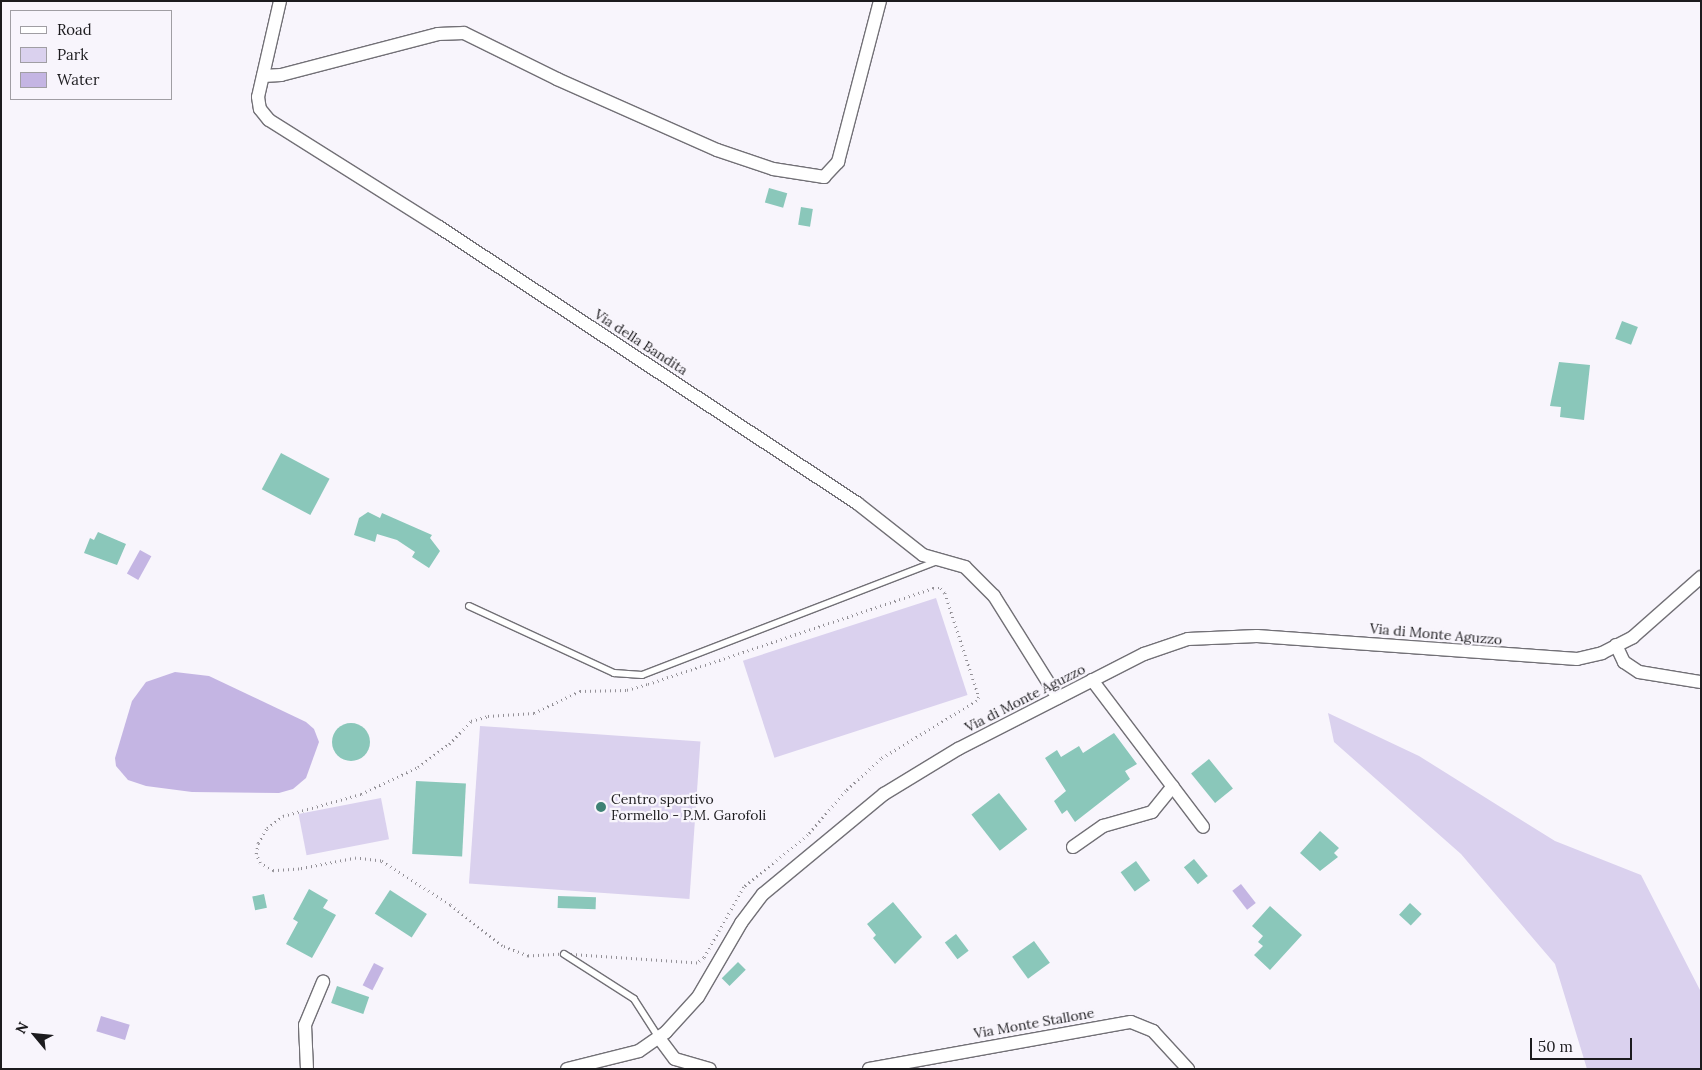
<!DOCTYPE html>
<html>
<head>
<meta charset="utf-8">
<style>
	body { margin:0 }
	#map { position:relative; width:1702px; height:1070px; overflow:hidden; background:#f8f5fc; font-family:Lora,serif }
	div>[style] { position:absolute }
	.green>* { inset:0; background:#dad1ee; transform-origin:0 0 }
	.water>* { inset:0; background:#c4b5e3; transform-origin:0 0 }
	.building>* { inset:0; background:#8ac7ba; transform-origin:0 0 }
	.round { border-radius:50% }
	.path>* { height:2.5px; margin-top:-1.25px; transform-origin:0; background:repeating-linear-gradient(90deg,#949197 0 1px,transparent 0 5px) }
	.roads { filter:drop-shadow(1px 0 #727076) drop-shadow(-1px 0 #727076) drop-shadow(0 1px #727076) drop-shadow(0 -1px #727076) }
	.service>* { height:6px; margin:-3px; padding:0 3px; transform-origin:3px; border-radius:3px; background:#fff }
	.minor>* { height:12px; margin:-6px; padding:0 6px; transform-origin:6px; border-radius:6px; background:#fff }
	.dots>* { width:14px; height:14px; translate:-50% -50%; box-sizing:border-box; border:2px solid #f8f5fc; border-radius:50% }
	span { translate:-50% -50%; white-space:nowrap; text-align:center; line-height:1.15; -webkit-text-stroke:4.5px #f8f5fc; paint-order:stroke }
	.street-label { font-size:14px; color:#1c1b1e }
	.poi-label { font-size:14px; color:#1c1b1e }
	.left { translate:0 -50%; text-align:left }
	.frame { position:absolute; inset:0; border:2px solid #1c1b1e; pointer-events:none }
	.legend { position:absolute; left:10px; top:10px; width:162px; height:90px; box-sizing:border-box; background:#f8f5fc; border:1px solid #a09ea3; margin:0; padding:6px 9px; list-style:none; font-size:15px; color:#1c1b1e }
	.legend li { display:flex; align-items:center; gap:10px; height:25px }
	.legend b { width:25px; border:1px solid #a09ea3 }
	.north { position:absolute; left:10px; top:1010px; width:50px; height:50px; -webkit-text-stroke:4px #f8f5fc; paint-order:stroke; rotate:298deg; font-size:14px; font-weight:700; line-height:20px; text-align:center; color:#1c1b1e }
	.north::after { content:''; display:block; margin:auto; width:18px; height:22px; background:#1c1b1e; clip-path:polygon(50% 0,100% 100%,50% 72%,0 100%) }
	.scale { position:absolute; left:1530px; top:1038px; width:102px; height:22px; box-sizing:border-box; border:2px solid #1c1b1e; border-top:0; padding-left:6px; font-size:15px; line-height:18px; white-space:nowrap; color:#1c1b1e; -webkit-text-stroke:4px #f8f5fc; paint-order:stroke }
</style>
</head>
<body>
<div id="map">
	<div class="green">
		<i style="left:936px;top:598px;width:102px;height:203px;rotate:72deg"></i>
		<i style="clip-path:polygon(1328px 713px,1419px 756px,1555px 841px,1641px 875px,1701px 992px,1701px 1069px,1587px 1069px,1555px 964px,1461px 854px,1334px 742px)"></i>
		<i style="left:480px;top:726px;width:221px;height:158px;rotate:4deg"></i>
		<i style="left:381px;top:798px;width:42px;height:84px;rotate:79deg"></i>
	</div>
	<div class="water">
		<i style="left:140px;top:550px;width:13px;height:27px;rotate:29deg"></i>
		<i style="clip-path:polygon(175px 672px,209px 676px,306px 722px,314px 729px,319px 742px,306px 778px,293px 789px,279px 793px,192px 792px,146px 786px,128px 780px,116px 766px,115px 758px,132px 701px,146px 682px)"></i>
		<i style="left:1241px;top:884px;width:24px;height:11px;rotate:52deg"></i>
		<i style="left:374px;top:963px;width:11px;height:25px;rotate:27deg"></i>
		<i style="left:101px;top:1016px;width:30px;height:16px;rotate:17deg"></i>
	</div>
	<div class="building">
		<i style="left:769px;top:188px;width:19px;height:15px;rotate:16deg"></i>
		<i style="left:801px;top:207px;width:12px;height:18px;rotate:9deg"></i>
		<i style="left:1622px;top:321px;width:17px;height:19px;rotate:21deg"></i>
		<i style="clip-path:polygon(1559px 362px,1590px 365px,1584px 420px,1560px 417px,1561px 407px,1550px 406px)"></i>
		<i style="left:281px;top:453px;width:55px;height:41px;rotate:28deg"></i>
		<i style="clip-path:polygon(368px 512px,380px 518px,382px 513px,432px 535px,430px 538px,440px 551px,429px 568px,412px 557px,415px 552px,397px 540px,377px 534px,375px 542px,354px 535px,359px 518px)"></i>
		<i style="clip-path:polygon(98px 532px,126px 544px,117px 565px,84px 553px,90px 538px,94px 540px)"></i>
		<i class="round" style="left:332px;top:723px;width:38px;height:38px"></i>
		<i style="clip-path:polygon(1114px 733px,1137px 764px,1125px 771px,1130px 779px,1075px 822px,1067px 810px,1062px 814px,1054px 801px,1066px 791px,1045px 758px,1057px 750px,1061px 757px,1079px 746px,1083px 753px)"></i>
		<i style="left:1209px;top:759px;width:38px;height:23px;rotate:51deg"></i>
		<i style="left:416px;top:781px;width:50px;height:73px;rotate:3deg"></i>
		<i style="left:999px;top:793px;width:46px;height:35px;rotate:52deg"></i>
		<i style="clip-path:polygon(1320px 831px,1339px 848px,1334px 853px,1338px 857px,1320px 871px,1300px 853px)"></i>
		<i style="left:1194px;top:859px;width:22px;height:13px;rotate:51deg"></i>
		<i style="left:1136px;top:861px;width:24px;height:19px;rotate:54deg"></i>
		<i style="clip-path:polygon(309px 889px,328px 900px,323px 908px,336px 915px,312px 958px,286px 944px,298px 922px,293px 919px)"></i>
		<i style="left:390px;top:890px;width:44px;height:28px;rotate:33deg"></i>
		<i style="left:264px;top:894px;width:14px;height:12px;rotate:78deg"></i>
		<i style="left:558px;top:896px;width:38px;height:12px;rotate:2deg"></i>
		<i style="clip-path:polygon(893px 902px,922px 937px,895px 964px,873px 938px,876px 935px,867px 924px)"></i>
		<i style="left:1410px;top:903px;width:16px;height:16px;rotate:43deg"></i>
		<i style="clip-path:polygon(1270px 906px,1302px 935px,1270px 970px,1254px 955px,1263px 946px,1258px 942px,1263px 936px,1252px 926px)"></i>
		<i style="left:956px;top:934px;width:21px;height:14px;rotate:53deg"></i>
		<i style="left:1034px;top:941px;width:27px;height:27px;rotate:54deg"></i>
		<i style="left:738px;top:962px;width:11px;height:23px;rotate:45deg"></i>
		<i style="left:337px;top:986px;width:34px;height:18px;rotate:19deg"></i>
	</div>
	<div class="path">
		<i style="left:933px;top:588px;width:8px"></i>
		<i style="left:941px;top:588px;width:6px;rotate:51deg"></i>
		<i style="left:945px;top:593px;width:109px;rotate:71.9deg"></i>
		<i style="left:979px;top:697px;width:4px;rotate:117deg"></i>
		<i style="left:977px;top:701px;width:112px;rotate:148.9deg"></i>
		<i style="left:881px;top:759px;width:47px;rotate:137.6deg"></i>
		<i style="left:846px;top:791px;width:58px;rotate:130.8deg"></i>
		<i style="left:808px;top:835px;width:82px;rotate:140.9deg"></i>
		<i style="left:744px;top:887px;width:81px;rotate:119.4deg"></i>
		<i style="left:704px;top:958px;width:9px;rotate:144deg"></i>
		<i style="left:697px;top:963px;width:133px;rotate:-176.1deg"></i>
		<i style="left:564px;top:954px;width:36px;rotate:177deg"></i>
		<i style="left:528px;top:956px;width:28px;rotate:-159deg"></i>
		<i style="left:502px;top:946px;width:66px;rotate:-141.7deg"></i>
		<i style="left:450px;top:905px;width:82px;rotate:-147.5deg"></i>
		<i style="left:381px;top:861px;width:25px;rotate:-173deg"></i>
		<i style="left:356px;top:858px;width:58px;rotate:169.1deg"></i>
		<i style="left:299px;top:869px;width:26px;rotate:176deg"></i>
		<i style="left:273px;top:871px;width:15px;rotate:-148deg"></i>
		<i style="left:260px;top:863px;width:10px;rotate:-114deg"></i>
		<i style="left:256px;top:854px;width:11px;rotate:-80deg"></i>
		<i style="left:258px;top:843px;width:17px;rotate:-59deg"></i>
		<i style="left:267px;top:828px;width:20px;rotate:-37deg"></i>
		<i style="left:283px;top:816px;width:81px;rotate:-15.8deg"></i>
		<i style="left:361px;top:794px;width:63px;rotate:-25.3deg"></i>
		<i style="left:418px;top:767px;width:39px;rotate:-37deg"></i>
		<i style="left:449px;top:744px;width:32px;rotate:-46deg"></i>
		<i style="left:471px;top:721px;width:18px;rotate:-16deg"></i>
		<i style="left:488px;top:716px;width:46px;rotate:-3.7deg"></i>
		<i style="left:534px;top:713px;width:51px;rotate:-25.6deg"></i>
		<i style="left:580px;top:691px;width:47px;rotate:-1.2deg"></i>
		<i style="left:627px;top:690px;width:22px;rotate:-16deg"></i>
		<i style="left:648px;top:684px;width:301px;rotate:-18.6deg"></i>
	</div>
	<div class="roads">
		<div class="service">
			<i style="left:469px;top:606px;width:160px;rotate:24.8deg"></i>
			<i style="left:614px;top:673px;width:28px;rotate:4deg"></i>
			<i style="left:642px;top:675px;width:316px;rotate:-21.1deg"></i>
			<i style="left:564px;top:954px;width:83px;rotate:32.7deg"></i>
			<i style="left:634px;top:999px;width:46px;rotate:57.3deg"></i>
		</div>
		<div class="minor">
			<i style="left:280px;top:1px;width:98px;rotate:102.9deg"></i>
			<i style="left:258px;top:97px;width:12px;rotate:81deg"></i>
			<i style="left:260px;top:109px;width:14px;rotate:51deg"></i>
			<i style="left:269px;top:120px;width:201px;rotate:32.2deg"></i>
			<i style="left:439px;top:227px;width:501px;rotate:33.44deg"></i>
			<i style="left:857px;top:503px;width:84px;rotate:38.2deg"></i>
			<i style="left:923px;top:555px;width:44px;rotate:15.9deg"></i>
			<i style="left:965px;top:567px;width:41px;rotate:45deg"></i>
			<i style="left:994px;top:596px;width:120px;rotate:57.9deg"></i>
			<i style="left:263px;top:76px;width:18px;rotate:-3deg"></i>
			<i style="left:281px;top:75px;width:162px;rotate:-14.6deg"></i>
			<i style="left:438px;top:34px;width:26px;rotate:-2deg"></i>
			<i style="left:464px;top:33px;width:104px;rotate:26.3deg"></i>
			<i style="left:557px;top:79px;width:175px;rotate:23.9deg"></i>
			<i style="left:717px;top:150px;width:59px;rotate:18.7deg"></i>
			<i style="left:773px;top:169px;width:52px;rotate:8.9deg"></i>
			<i style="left:824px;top:177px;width:21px;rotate:-47deg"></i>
			<i style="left:838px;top:162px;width:166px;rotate:-75.4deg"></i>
			<i style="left:1616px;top:645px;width:19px;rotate:65deg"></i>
			<i style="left:1624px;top:662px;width:18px;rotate:34deg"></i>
			<i style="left:1639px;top:672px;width:63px;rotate:9.2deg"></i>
			<i style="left:1092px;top:680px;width:184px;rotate:52.9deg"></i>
			<i style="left:1073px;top:847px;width:37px;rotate:-35deg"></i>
			<i style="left:1103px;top:826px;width:51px;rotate:-15.9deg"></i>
			<i style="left:1152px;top:812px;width:33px;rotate:-51deg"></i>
			<i style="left:659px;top:1038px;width:26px;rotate:53deg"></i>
			<i style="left:675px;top:1059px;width:36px;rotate:16deg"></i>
			<i style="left:307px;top:1069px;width:44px;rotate:-92.6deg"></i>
			<i style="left:305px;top:1025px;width:47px;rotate:-67.3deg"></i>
			<i style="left:567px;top:1069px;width:74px;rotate:-14deg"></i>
			<i style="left:639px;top:1051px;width:33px;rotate:-35deg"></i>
			<i style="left:666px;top:1032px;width:47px;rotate:-47.6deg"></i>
			<i style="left:698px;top:997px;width:86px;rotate:-59.8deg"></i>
			<i style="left:741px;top:923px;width:36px;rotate:-53deg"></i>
			<i style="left:763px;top:894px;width:157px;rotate:-39.6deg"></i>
			<i style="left:884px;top:794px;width:87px;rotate:-31.3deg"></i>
			<i style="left:958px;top:749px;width:209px;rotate:-27.1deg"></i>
			<i style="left:1144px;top:654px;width:46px;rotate:-18.8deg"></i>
			<i style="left:1188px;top:639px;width:69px;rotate:-2.5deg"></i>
			<i style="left:1257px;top:636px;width:321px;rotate:4.1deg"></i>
			<i style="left:1577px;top:659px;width:26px;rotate:-13deg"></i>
			<i style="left:1602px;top:653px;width:35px;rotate:-27deg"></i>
			<i style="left:1633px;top:637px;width:91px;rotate:-41.4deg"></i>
			<i style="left:869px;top:1069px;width:266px;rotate:-10.2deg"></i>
			<i style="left:1131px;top:1022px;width:24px;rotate:22deg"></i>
			<i style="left:1153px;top:1031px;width:52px;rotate:47.4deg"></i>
		</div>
	</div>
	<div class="dots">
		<i style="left:601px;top:807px;background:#3e8275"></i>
	</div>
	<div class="street-label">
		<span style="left:641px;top:342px;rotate:33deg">Via della Bandita</span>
		<span style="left:1436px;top:634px;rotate:5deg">Via di Monte Aguzzo</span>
		<span style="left:1025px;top:698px;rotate:-27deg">Via di Monte Aguzzo</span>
		<span style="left:1034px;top:1023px;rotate:-10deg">Via Monte Stallone</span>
	</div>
	<div class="poi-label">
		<span class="left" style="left:611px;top:807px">Centro sportivo<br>Formello - P.M. Garofoli</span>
	</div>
	<div class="frame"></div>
	<ul class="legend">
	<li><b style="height:6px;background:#fff"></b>Road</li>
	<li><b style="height:14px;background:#dad1ee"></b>Park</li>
	<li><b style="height:14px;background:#c4b5e3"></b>Water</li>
	</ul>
	<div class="north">N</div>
	<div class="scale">50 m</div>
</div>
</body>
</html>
